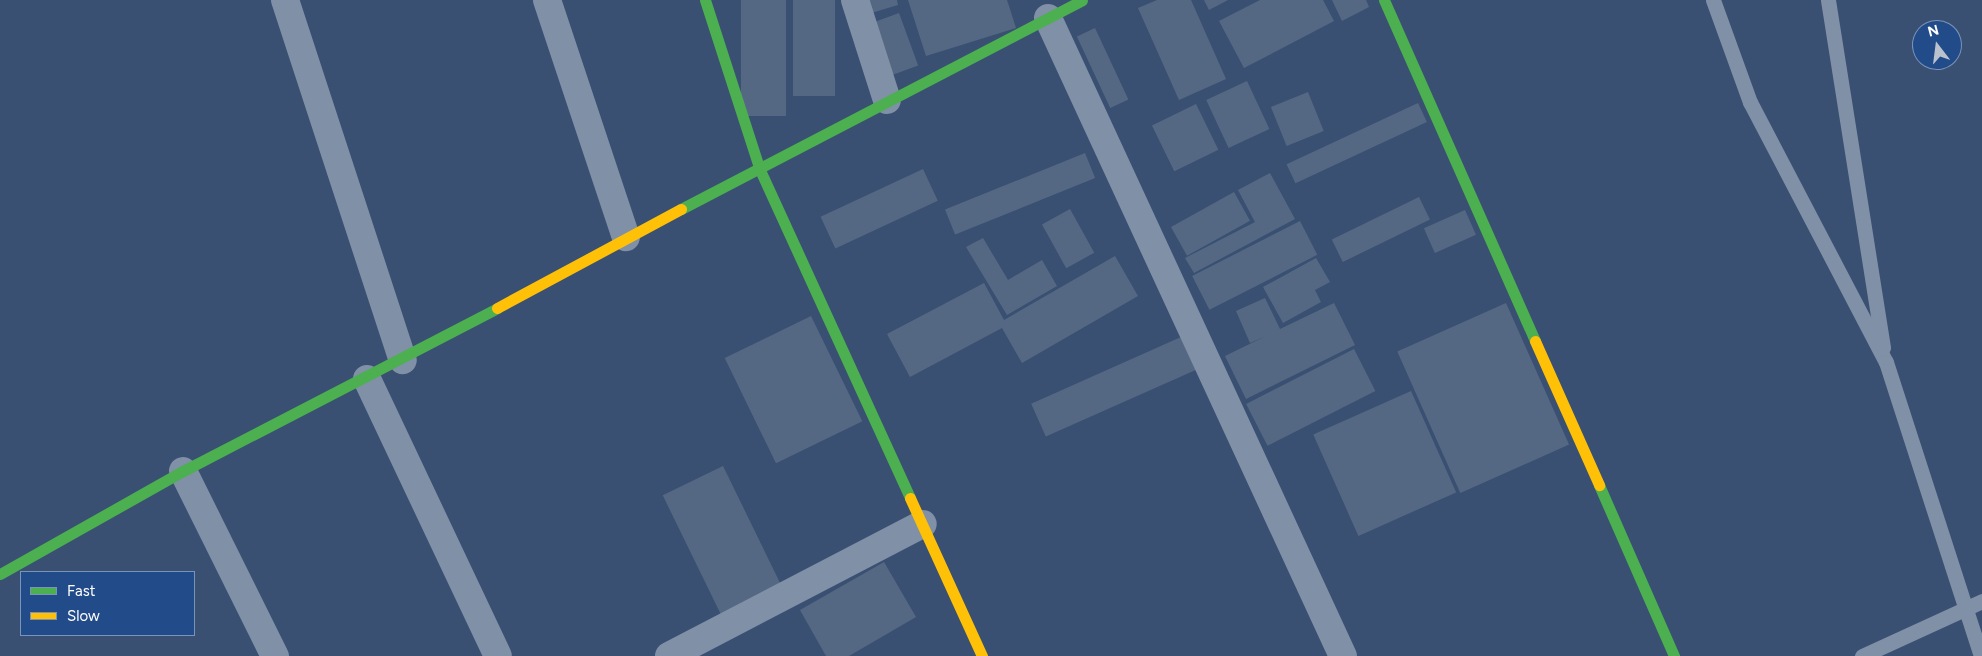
<!DOCTYPE html>
<html>
<head>
<meta charset="utf-8">
<style>
	body { margin:0 }
	#map { position:relative; width:1982px; height:656px; overflow:hidden; background:#395072; font-family:Figtree,sans-serif }
	div>[style] { position:absolute }
	.building>* { inset:0; background:#556883; transform-origin:0 0 }
	.lane>* { height:15px; margin:-7.5px; padding:0 7.5px; transform-origin:7.5px; border-radius:7.5px; background:#8090a7 }
	.street>* { height:28px; margin:-14px; padding:0 14px; transform-origin:14px; border-radius:14px; background:#8090a7 }
	.fast>* { height:11px; margin:-5.5px; padding:0 5.5px; transform-origin:5.5px; border-radius:5.5px; background:#4caf50 }
	.slow>* { height:11px; margin:-5.5px; padding:0 5.5px; transform-origin:5.5px; border-radius:5.5px; background:#ffc107 }
	span { translate:-50% -50%; white-space:nowrap; text-align:center; line-height:1.15; -webkit-text-stroke:5px #224b89; paint-order:stroke }
	.legend { position:absolute; left:20px; top:571px; width:175px; height:65px; box-sizing:border-box; background:#224b89; border:1px solid #7a93b8; margin:0; padding:6px 9px; list-style:none; font-size:15px; color:#fff }
	.legend li { display:flex; align-items:center; gap:10px; height:25px }
	.legend b { width:25px; border:1px solid #7a93b8 }
	.north { position:absolute; left:1912px; top:20px; width:50px; height:50px; box-sizing:border-box; background:#224b89; border:1px solid #7a93b8; border-radius:50%; rotate:345deg; font-size:14px; font-weight:700; line-height:20px; text-align:center; color:#fff }
	.north::after { content:''; display:block; margin:auto; width:18px; height:22px; background:#bac2ce; clip-path:polygon(50% 0,100% 100%,50% 72%,0 100%) }
</style>
</head>
<body>
<div id="map">
	<div class="building">
		<i style="left:741px;top:0;width:45px;height:116px"></i>
		<i style="left:793px;top:0;width:42px;height:96px"></i>
		<i style="clip-path:polygon(864px 0,897px 0,898px 5px,868px 14px)"></i>
		<i style="clip-path:polygon(908px 0,1007px 0,1016px 28px,926px 56px)"></i>
		<i style="clip-path:polygon(1157px 0,1191px 0,1226px 79px,1179px 100px,1138px 8px)"></i>
		<i style="clip-path:polygon(1204px 0,1228px 0,1209px 10px)"></i>
		<i style="clip-path:polygon(1260px 0,1323px 0,1334px 21px,1244px 68px,1219px 21px)"></i>
		<i style="clip-path:polygon(1332px 0,1366px 0,1369px 7px,1342px 21px)"></i>
		<i style="left:899px;top:13px;width:56px;height:32px;rotate:70deg"></i>
		<i style="left:1095px;top:28px;width:79px;height:20px;rotate:65deg"></i>
		<i style="left:1247px;top:81px;width:53px;height:45px;rotate:65deg"></i>
		<i style="left:1308px;top:92px;width:42px;height:40px;rotate:68deg"></i>
		<i style="left:1418px;top:103px;width:21px;height:145px;rotate:65deg"></i>
		<i style="left:1196px;top:104px;width:51px;height:49px;rotate:64deg"></i>
		<i style="left:1085px;top:153px;width:27px;height:151px;rotate:68deg"></i>
		<i style="left:923px;top:169px;width:35px;height:113px;rotate:65deg"></i>
		<i style="clip-path:polygon(1270px 173px,1295px 219px,1194px 273px,1185px 258px,1255px 222px,1238px 190px)"></i>
		<i style="left:1234px;top:192px;width:33px;height:72px;rotate:61deg"></i>
		<i style="left:1419px;top:197px;width:25px;height:97px;rotate:64deg"></i>
		<i style="left:1070px;top:209px;width:50px;height:32px;rotate:61deg"></i>
		<i style="left:1465px;top:210px;width:27px;height:45px;rotate:66deg"></i>
		<i style="left:1300px;top:221px;width:38px;height:121px;rotate:63deg"></i>
		<i style="clip-path:polygon(983px 238px,1008px 280px,1042px 260px,1057px 286px,1007px 315px,966px 247px)"></i>
		<i style="clip-path:polygon(1115px 256px,1138px 296px,1022px 363px,1002px 328px,910px 377px,887px 334px,984px 283px,1004px 320px)"></i>
		<i style="clip-path:polygon(1316px 258px,1330px 282px,1315px 290px,1321px 302px,1283px 323px,1263px 287px)"></i>
		<i style="clip-path:polygon(1265px 298px,1280px 329px,1334px 303px,1355px 345px,1246px 399px,1225px 356px,1266px 336px,1250px 343px,1236px 311px)"></i>
		<i style="left:1506px;top:303px;width:155px;height:119px;rotate:66deg"></i>
		<i style="left:811px;top:316px;width:117px;height:96px;rotate:64deg"></i>
		<i style="left:1181px;top:337px;width:36px;height:164px;rotate:66deg"></i>
		<i style="left:1354px;top:349px;width:47px;height:121px;rotate:63deg"></i>
		<i style="left:1411px;top:391px;width:111px;height:107px;rotate:66deg"></i>
		<i style="left:723px;top:466px;width:136px;height:67px;rotate:64deg"></i>
		<i style="clip-path:polygon(884px 562px,916px 617px,849px 656px,826px 656px,800px 610px)"></i>
	</div>
	<div class="lane">
		<i style="left:1713px;top:0;width:109px;rotate:70.1deg"></i>
		<i style="left:1750px;top:102px;width:293px;rotate:62.4deg"></i>
		<i style="left:1886px;top:362px;width:309px;rotate:72.1deg"></i>
		<i style="left:1828px;top:0;width:352px;rotate:81deg"></i>
		<i style="left:1862px;top:656px;width:132px;rotate:-24.6deg"></i>
	</div>
	<div class="street">
		<i style="left:285px;top:0;width:379px;rotate:71.9deg"></i>
		<i style="left:547px;top:0;width:250px;rotate:71.6deg"></i>
		<i style="left:855px;top:0;width:105px;rotate:72.3deg"></i>
		<i style="left:1048px;top:18px;width:703px;rotate:65.19deg"></i>
		<i style="left:367px;top:379px;width:306px;rotate:64.7deg"></i>
		<i style="left:183px;top:471px;width:207px;rotate:63.6deg"></i>
		<i style="left:669px;top:656px;width:286px;rotate:-27.5deg"></i>
	</div>
	<div class="fast">
		<i style="left:705px;top:0;width:179px;rotate:72.1deg"></i>
		<i style="left:760px;top:170px;width:361px;rotate:65.4deg"></i>
		<i style="left:1384px;top:0;width:373px;rotate:66.1deg"></i>
		<i style="left:681px;top:209px;width:452px;rotate:-27.5deg"></i>
		<i style="left:1599px;top:485px;width:187px;rotate:66.3deg"></i>
		<i style="left:0;top:574px;width:210px;rotate:-29.4deg"></i>
		<i style="left:183px;top:471px;width:354px;rotate:-27.4deg"></i>
	</div>
	<div class="slow">
		<i style="left:497px;top:308px;width:209px;rotate:-28.3deg"></i>
		<i style="left:1535px;top:341px;width:158px;rotate:66deg"></i>
		<i style="left:910px;top:498px;width:174px;rotate:65.5deg"></i>
	</div>
	<ul class="legend">
	<li><b style="height:6px;background:#4caf50"></b>Fast</li>
	<li><b style="height:6px;background:#ffc107"></b>Slow</li>
	</ul>
	<div class="north">N</div>
</div>
</body>
</html>
